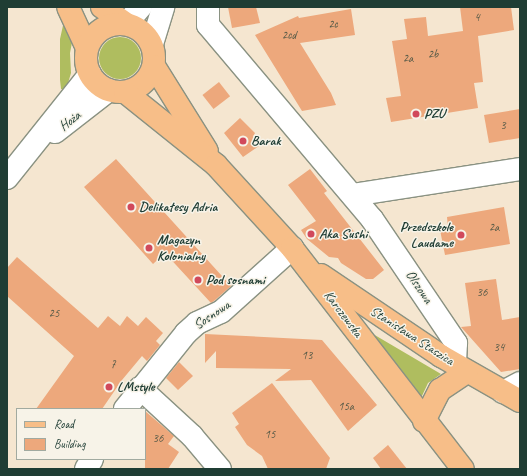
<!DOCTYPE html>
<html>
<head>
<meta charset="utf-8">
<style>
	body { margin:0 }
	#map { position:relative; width:527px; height:476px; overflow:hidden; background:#f5e6d0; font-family:Caveat,sans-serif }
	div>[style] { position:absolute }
	.green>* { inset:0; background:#afbd5f }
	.round { border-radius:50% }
	.building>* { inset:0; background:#eda87c; transform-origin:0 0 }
	.roads { filter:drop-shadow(1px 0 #8a9282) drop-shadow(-1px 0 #8a9282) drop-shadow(0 1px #8a9282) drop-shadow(0 -1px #8a9282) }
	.minor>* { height:22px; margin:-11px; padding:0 11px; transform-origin:11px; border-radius:11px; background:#fff }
	.major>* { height:22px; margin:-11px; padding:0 11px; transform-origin:11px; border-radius:11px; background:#f7be88 }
	.major>.ring { margin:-11px; padding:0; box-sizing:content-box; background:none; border:22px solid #f7be88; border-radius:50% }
	.dots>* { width:11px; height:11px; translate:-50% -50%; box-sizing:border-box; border:2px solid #f7f3e8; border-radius:50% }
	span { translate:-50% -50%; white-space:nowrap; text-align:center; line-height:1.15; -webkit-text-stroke:3px #f7f3e8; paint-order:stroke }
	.number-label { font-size:12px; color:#525846 }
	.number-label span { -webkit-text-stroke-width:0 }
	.poi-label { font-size:14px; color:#1f3d34; font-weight:700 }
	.left { translate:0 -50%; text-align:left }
	.right { translate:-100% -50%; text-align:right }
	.street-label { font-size:14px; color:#1f3d34 }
	.frame { position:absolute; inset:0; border:8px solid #1f3d34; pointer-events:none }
	.legend { position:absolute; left:16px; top:408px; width:130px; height:52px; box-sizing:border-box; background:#f7f3e8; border:1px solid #a1aaa0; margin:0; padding:5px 7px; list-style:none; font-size:12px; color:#1f3d34 }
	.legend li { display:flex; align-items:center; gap:8px; height:20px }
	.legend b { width:20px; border:1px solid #a1aaa0 }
</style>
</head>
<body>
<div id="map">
	<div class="green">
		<i style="clip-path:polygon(64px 21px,73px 37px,70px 53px,71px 73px,66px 90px,61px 89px,60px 80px,60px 39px)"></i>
		<i class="round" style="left:99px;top:37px;width:42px;height:42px"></i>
		<i style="clip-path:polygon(369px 334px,373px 334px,441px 374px,428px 383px,421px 398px)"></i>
	</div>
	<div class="building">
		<i style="clip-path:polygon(228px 7px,256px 7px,260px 23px,232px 28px)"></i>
		<i style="clip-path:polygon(460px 7px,511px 7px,514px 30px,478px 36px,483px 82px,474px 83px,478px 108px,391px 122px,386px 98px,401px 96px,392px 41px,407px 39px,404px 19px,426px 17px,428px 36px,463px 31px)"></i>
		<i style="clip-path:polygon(351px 9px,355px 35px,300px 43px,331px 93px,336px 105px,302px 111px,255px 35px,298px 16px,299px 18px)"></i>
		<i style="left:219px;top:82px;width:18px;height:21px;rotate:52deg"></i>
		<i style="clip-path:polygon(520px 109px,520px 138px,489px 143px,484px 115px)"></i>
		<i style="clip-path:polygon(240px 118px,255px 133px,253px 137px,259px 146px,243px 157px,224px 133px)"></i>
		<i style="clip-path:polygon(116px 159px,231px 286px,214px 301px,211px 303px,165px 253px,153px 264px,84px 187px)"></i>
		<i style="clip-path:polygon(310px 169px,327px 191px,324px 193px,384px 270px,373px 279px,366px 279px,341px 263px,338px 258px,329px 257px,307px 239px,301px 230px,316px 221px,288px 185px)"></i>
		<i style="clip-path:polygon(504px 207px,510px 244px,445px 255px,440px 230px,448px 228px,447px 217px)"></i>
		<i style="clip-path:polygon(17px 257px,98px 328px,108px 316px,120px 326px,127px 316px,138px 326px,146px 317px,163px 333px,156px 341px,160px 345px,147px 361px,142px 356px,122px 380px,102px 409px,36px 409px,74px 356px,7px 296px,7px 268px)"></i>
		<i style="clip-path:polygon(496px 279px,502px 320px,520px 317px,520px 369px,501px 372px,461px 327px,471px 326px,465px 283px)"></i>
		<i style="clip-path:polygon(205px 334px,322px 340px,377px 405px,348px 431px,311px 380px,275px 381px,291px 369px,216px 368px,216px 351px,205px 363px)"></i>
		<i style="clip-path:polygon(179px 362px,193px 376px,178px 390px,166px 378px)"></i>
		<i style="clip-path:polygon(272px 383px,330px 458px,326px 469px,268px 469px,262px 456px,247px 445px,235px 427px,239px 424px,232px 413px)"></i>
		<i style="clip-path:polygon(145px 411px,174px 436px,168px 444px,179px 452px,168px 469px,145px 469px)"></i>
		<i style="clip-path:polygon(388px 445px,407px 469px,381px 469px,373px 458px)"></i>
	</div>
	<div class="roads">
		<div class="minor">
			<i style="left:208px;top:7px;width:18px;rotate:90deg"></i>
			<i style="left:208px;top:25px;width:254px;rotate:49.8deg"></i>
			<i style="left:372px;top:219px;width:150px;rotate:55.9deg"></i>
			<i style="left:456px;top:343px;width:21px;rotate:93deg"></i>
			<i style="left:126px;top:24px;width:23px;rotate:-49deg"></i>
			<i style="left:152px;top:44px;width:39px;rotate:-73deg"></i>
			<i style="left:55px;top:132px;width:68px;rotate:-37.9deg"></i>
			<i style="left:7px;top:178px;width:133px;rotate:-51.4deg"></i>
			<i style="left:353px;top:195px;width:169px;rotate:-8.8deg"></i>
			<i style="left:140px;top:388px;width:71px;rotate:42.7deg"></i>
			<i style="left:192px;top:436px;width:43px;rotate:49.7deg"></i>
			<i style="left:503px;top:392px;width:19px;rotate:-28deg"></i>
			<i style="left:125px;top:409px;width:97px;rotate:-51.2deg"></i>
			<i style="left:186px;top:333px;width:15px;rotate:-42deg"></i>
			<i style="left:197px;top:323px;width:26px;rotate:-25deg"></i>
			<i style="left:221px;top:312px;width:96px;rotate:-42deg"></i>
			<i style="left:86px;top:469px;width:12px;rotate:-59deg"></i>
		</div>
		<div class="major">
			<i style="left:68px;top:7px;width:45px;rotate:65.1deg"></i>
			<i style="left:102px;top:7px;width:29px;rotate:35deg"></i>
			<i class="ring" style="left:86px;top:24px;width:46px;height:46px"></i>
			<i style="left:154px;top:66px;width:100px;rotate:58.1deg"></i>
			<i style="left:125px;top:92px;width:117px;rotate:38.7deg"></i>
			<i style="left:216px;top:165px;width:113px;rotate:47.5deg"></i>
			<i style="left:292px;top:248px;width:279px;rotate:52.3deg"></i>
			<i style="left:321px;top:275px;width:145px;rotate:34deg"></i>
			<i style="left:441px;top:356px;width:91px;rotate:29.7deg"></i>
			<i style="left:424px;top:421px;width:35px;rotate:-63deg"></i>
			<i style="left:440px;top:390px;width:32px;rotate:-34deg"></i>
		</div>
	</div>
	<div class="dots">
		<i style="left:416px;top:114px;background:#d1495b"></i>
		<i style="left:243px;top:141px;background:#d1495b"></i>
		<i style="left:131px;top:207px;background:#d1495b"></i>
		<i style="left:311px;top:234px;background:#d1495b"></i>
		<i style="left:461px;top:235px;background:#d1495b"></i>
		<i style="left:149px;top:248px;background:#d1495b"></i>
		<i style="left:198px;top:280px;background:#d1495b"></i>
		<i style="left:109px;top:387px;background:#d1495b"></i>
	</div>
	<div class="number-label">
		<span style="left:477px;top:18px">4</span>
		<span style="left:333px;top:25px">2c</span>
		<span style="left:289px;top:36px">2cd</span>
		<span style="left:433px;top:55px">2b</span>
		<span style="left:408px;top:59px">2a</span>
		<span style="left:503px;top:126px">3</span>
		<span style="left:494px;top:228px">2a</span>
		<span style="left:482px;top:293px">36</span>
		<span style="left:54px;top:314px">25</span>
		<span style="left:499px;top:348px">34</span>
		<span style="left:307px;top:356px">13</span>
		<span style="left:113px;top:365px">7</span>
		<span style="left:346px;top:407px">15a</span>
		<span style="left:270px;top:435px">15</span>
		<span style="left:158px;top:439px">36</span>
	</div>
	<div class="poi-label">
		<span class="left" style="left:424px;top:114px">PZU</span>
		<span class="left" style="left:251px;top:141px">Barak</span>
		<span class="left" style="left:139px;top:207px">Delikatesy Adria</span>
		<span class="right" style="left:453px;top:235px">Przedszkole<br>Laudame</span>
		<span class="left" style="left:319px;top:234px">Aka Sushi</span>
		<span class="left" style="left:157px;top:248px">Magazyn<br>Kolonialny</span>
		<span class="left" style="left:206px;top:280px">Pod sosnami</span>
		<span class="left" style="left:117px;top:387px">LMstyle</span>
	</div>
	<div class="street-label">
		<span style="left:70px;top:121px;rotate:-38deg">Hoża</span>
		<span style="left:419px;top:287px;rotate:56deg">Olszowa</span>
		<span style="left:343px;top:314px;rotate:53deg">Karczewska</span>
		<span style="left:212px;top:315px;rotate:-34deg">Sosnowa</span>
		<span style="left:412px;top:336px;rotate:33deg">Stanisława Staszica</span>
	</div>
	<div class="frame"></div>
	<ul class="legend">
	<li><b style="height:5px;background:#f7be88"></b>Road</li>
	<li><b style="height:11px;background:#eda87c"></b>Building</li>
	</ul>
</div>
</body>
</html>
